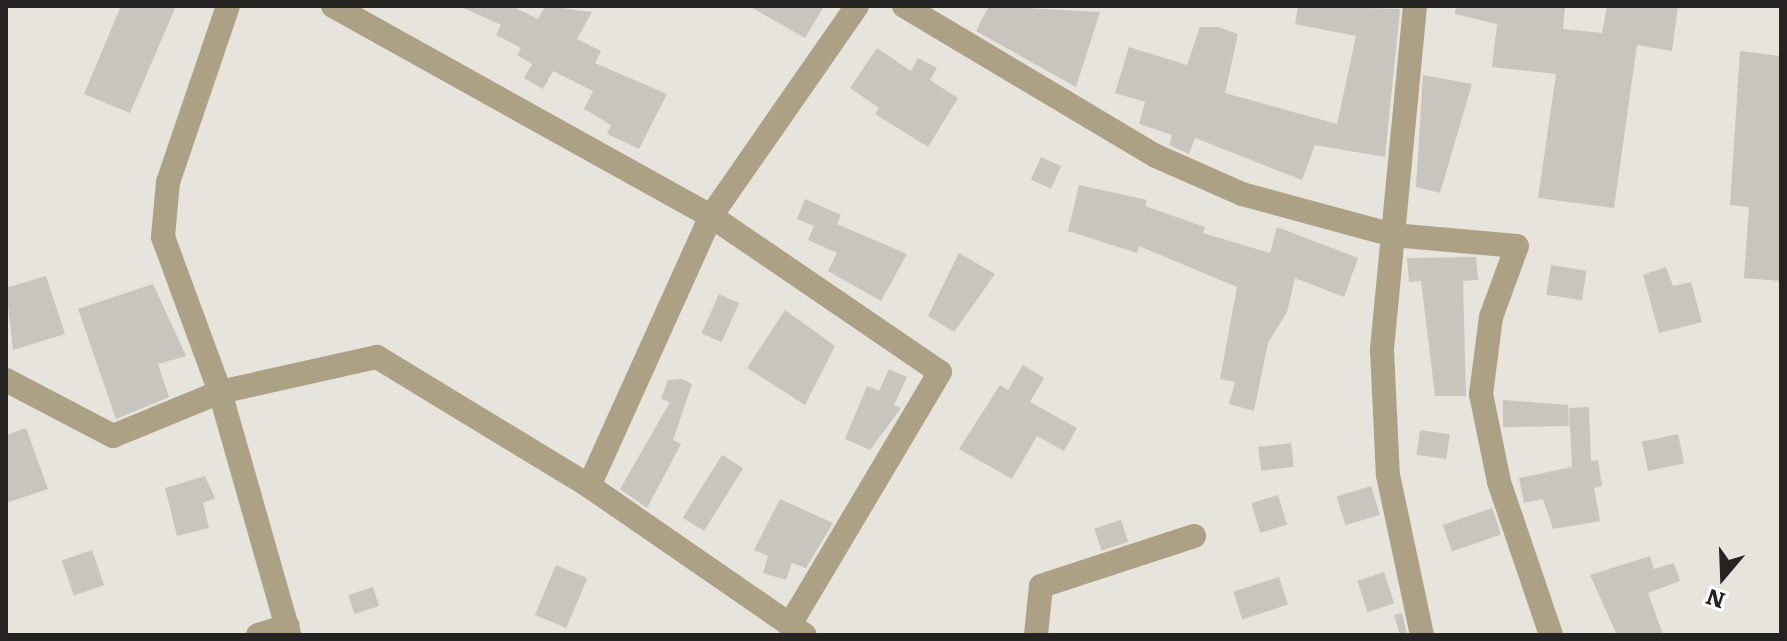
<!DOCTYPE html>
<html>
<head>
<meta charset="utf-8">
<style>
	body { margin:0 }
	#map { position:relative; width:1787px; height:641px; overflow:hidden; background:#e6e4dd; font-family:Literata,serif }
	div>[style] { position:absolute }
	.building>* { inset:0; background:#c7c5be; transform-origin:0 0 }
	.street>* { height:24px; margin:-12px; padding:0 12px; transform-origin:12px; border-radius:12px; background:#aca184 }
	span { translate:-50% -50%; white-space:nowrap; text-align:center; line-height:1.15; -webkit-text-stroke:6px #fff; paint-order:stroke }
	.frame { position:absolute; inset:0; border:8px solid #242321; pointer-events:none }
	.north { position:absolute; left:1683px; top:537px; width:80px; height:80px; -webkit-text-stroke:6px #fff; paint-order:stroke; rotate:199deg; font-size:22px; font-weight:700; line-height:32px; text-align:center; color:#242321 }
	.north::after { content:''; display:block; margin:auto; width:28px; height:36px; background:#242321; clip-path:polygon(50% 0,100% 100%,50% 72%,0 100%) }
</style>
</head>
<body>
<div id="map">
	<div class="building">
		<i style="clip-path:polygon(121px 6px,176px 6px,130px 113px,84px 94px)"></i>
		<i style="clip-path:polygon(459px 6px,511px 6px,538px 19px,545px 6px,592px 12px,577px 39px,601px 51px,595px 63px,667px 94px,639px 149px,607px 134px,611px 125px,584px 109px,593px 91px,553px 71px,543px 89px,524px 78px,532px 64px,517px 55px,521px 48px,496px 35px,501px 25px)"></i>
		<i style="clip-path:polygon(749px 6px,824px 6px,805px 38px)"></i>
		<i style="clip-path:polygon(989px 6px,1100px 12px,1076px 87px,976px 31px)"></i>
		<i style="clip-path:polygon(1298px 6px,1400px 9px,1385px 157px,1315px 145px,1302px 180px,1195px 138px,1189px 154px,1169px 145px,1172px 135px,1139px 124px,1145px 102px,1115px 93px,1129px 47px,1187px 65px,1200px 27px,1218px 27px,1238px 34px,1225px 93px,1337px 124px,1356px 36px,1295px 24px)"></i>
		<i style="clip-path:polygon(1456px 6px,1565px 6px,1563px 29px,1602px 33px,1607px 6px,1678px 6px,1672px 51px,1637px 45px,1614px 208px,1538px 198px,1556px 74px,1492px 67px,1497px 24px,1455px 14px)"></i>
		<i style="clip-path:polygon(877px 48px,911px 71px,918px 58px,937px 68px,930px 80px,958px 98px,928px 147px,875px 114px,879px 108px,850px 88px)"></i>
		<i style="clip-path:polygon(1740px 51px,1781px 56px,1781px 281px,1744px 278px,1749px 207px,1730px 205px)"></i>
		<i style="clip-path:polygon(1423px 75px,1472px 84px,1440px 193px,1416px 187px)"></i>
		<i style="left:1041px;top:157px;width:22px;height:25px;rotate:24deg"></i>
		<i style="clip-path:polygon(1079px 185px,1147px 200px,1145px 206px,1205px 227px,1203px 233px,1270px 253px,1277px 227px,1358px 258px,1344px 297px,1295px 278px,1287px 312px,1268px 343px,1254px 411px,1229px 404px,1235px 382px,1220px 379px,1237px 287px,1139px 246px,1137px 253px,1068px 231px)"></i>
		<i style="clip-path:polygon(805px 199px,841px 215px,837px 224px,907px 254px,881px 301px,828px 271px,837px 253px,808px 240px,814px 226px,797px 219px)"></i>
		<i style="clip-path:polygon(959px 253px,995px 274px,954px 332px,928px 316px)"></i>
		<i style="clip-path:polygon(1476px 257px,1478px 280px,1463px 281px,1466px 396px,1435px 396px,1421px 281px,1409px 282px,1407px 258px)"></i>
		<i style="left:1551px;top:265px;width:36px;height:30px;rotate:9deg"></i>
		<i style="clip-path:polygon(1666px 267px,1673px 286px,1691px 282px,1702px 322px,1659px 333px,1643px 275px)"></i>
		<i style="clip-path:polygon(46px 276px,65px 334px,13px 350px,6px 288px)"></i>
		<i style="clip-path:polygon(153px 284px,186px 356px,158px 364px,169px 397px,116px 419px,78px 309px)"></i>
		<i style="left:719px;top:294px;width:22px;height:43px;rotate:24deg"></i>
		<i style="clip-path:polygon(785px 310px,835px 346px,805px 405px,747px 368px)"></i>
		<i style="clip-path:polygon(1023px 365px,1044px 378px,1030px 402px,1077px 428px,1064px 451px,1037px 436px,1012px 479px,959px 449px,1000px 385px,1008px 390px)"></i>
		<i style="clip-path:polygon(889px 369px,907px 377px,894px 405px,901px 408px,870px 450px,845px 439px,867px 386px,879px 391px)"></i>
		<i style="clip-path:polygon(682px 379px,692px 384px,673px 440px,681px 444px,647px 508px,620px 489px,670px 402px,661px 399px,668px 380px)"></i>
		<i style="clip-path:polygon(1503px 400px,1568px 405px,1569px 426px,1503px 427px)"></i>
		<i style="clip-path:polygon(1589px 407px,1591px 461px,1598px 460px,1602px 486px,1594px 488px,1600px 521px,1553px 529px,1543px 499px,1524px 503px,1519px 478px,1572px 467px,1569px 408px)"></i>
		<i style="clip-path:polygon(26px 428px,48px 489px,6px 503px,6px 435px)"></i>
		<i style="left:1420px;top:430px;width:30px;height:25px;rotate:8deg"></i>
		<i style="left:1678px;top:434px;width:30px;height:37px;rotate:78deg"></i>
		<i style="left:1291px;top:443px;width:24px;height:33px;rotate:83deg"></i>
		<i style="left:722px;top:455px;width:25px;height:74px;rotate:32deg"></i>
		<i style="clip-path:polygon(205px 476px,215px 498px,203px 503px,209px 528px,177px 536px,165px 488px)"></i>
		<i style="left:1371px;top:486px;width:30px;height:36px;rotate:73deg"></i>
		<i style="left:1278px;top:495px;width:31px;height:28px;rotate:73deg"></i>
		<i style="clip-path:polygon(780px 499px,833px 523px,806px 568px,792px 563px,786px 580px,763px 573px,768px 556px,754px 550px)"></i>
		<i style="left:1492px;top:508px;width:28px;height:52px;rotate:71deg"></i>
		<i style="left:1121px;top:520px;width:23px;height:28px;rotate:72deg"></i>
		<i style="left:92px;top:550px;width:37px;height:32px;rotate:71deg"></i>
		<i style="clip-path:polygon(1650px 556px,1654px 569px,1674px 563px,1680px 581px,1648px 593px,1663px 635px,1617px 635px,1590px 575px)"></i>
		<i style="left:556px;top:565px;width:34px;height:54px;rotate:23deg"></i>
		<i style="left:1384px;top:572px;width:33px;height:28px;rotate:72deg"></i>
		<i style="left:1279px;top:577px;width:29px;height:48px;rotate:72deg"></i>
		<i style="left:373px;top:587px;width:20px;height:26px;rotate:72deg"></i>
		<i style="clip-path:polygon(1402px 613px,1407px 635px,1400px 635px,1394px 615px)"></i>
	</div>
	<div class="street">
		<i style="left:228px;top:6px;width:186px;rotate:108.8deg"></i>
		<i style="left:168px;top:182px;width:55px;rotate:95.2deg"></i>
		<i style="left:163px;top:237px;width:165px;rotate:69.8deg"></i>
		<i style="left:220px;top:392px;width:253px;rotate:74.1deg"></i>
		<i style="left:333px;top:6px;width:432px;rotate:29.1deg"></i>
		<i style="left:711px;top:216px;width:277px;rotate:34.3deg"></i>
		<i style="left:940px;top:372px;width:295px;rotate:120.7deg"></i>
		<i style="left:904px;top:6px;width:293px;rotate:30.8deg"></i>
		<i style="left:1156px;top:156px;width:94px;rotate:23.8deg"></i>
		<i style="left:1242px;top:194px;width:156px;rotate:15.2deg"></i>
		<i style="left:1393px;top:235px;width:124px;rotate:5.1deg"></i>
		<i style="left:1517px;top:246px;width:76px;rotate:110.1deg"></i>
		<i style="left:1491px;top:317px;width:78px;rotate:97.4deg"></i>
		<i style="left:1481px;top:394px;width:90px;rotate:78.4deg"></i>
		<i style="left:1499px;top:482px;width:162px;rotate:71.2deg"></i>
		<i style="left:1415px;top:6px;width:346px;rotate:95.5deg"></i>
		<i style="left:1382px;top:350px;width:125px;rotate:87.3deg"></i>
		<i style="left:1388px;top:475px;width:164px;rotate:78deg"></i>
		<i style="left:6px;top:380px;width:121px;rotate:27.6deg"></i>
		<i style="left:113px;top:436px;width:116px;rotate:-22.4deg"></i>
		<i style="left:220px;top:392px;width:161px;rotate:-12.6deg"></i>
		<i style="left:377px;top:357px;width:248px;rotate:31.3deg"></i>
		<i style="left:589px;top:486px;width:262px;rotate:34.6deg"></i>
		<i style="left:589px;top:486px;width:296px;rotate:-65.7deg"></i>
		<i style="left:711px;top:216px;width:256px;rotate:-55.2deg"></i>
		<i style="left:258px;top:635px;width:31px;rotate:-17deg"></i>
		<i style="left:1036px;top:635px;width:49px;rotate:-84.2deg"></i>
		<i style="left:1041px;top:586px;width:161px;rotate:-18.1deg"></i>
	</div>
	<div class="frame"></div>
	<div class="north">N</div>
</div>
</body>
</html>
